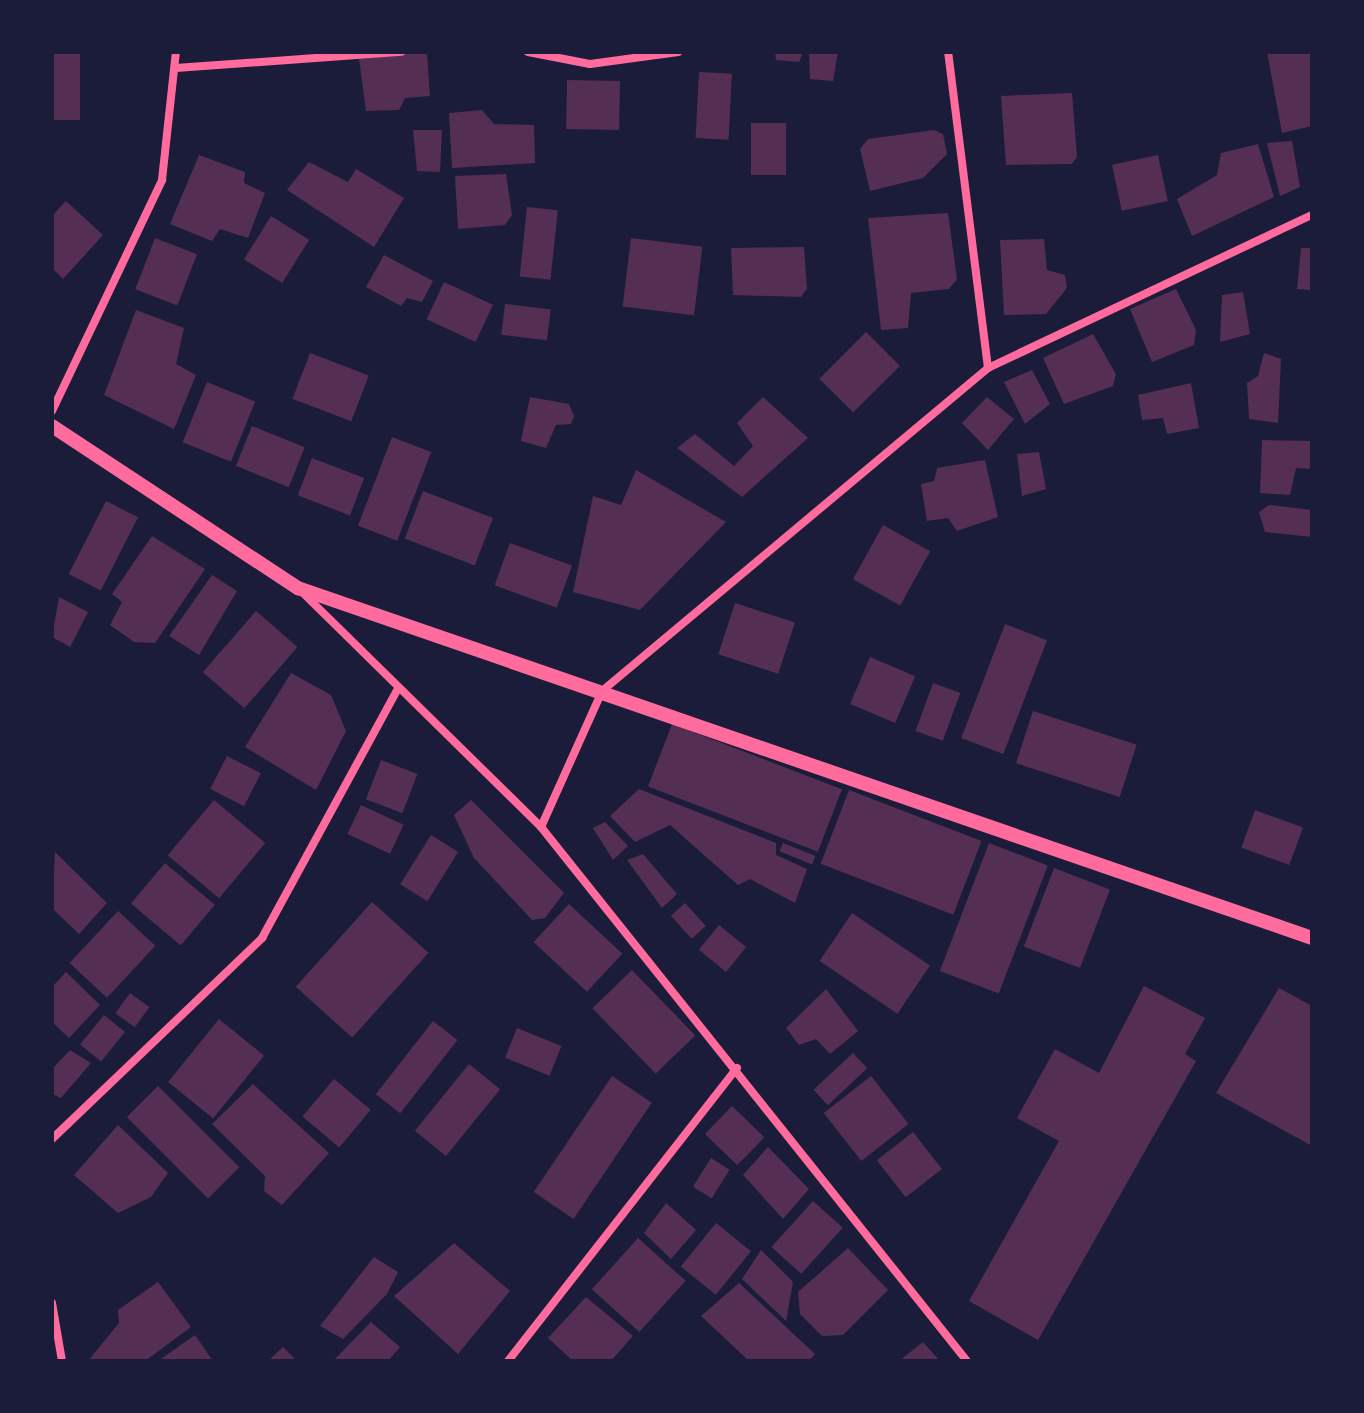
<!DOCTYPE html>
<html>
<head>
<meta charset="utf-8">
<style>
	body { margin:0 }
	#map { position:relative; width:1364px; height:1413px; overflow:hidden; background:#1b1b3a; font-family:"Asap Condensed",sans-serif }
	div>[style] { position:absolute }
	.building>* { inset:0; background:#542f53; transform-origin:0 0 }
	.minor>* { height:8px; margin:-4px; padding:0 4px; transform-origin:4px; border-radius:4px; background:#ff6b9d }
	.tertiary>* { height:14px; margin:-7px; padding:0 7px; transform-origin:7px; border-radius:7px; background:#ff6b9d }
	span { translate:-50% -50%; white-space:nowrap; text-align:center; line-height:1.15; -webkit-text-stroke:8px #1b1b3a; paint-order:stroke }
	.frame { position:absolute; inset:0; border:54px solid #1b1b3a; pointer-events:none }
</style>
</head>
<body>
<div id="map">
	<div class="building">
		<i style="left:52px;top:52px;width:28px;height:68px"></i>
		<i style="clip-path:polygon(427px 52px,430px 96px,405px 98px,399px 110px,366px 111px,359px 59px)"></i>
		<i style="clip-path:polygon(775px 52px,803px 52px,799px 62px,776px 60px)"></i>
		<i style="clip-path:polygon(809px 52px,838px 52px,833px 81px,810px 79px)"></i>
		<i style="clip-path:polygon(1267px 52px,1312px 52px,1312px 126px,1282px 133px)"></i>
		<i style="left:699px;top:72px;width:33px;height:66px;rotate:3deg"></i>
		<i style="left:567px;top:80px;width:53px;height:49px;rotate:1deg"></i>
		<i style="clip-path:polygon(1072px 93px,1077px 157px,1072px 164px,1006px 165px,1001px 96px)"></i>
		<i style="clip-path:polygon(482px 110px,494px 124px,534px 125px,535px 163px,452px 168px,449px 113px)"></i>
		<i style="left:751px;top:123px;width:35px;height:52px"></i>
		<i style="clip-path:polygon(413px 130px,442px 130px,440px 172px,417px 171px)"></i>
		<i style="clip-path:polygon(934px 130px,943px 134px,947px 154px,923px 178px,870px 191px,860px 149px,868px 139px)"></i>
		<i style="clip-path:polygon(1292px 141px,1300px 187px,1280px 196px,1267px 143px)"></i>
		<i style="clip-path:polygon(1258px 144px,1274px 197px,1192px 236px,1177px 199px,1217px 175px,1221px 153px)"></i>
		<i style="clip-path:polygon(199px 155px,245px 172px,244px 183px,265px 193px,248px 238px,220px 229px,212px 241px,170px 224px)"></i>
		<i style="left:1158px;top:155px;width:47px;height:47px;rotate:78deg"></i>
		<i style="clip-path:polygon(309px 162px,348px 182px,356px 169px,404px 198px,374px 247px,287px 190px)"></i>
		<i style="clip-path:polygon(506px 174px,512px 215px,505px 225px,458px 229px,455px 176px)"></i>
		<i style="clip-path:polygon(66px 201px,103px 235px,63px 279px,52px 268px,52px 216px)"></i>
		<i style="left:527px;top:207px;width:31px;height:70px;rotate:6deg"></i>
		<i style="clip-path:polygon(948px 213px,957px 279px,949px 289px,911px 293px,908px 328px,881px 330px,868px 218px)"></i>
		<i style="left:271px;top:216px;width:45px;height:51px;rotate:32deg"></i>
		<i style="left:155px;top:238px;width:45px;height:55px;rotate:21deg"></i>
		<i style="left:631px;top:238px;width:72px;height:69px;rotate:7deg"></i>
		<i style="clip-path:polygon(1044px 239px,1047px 270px,1065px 275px,1067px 288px,1046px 314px,1004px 315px,1000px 240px)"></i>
		<i style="clip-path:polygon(804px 247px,807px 289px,801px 297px,733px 295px,731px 248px)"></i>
		<i style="clip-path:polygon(1301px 248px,1312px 248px,1312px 290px,1297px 289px)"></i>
		<i style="clip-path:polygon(384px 255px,433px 281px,422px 302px,407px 298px,401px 306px,366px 287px)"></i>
		<i style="left:444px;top:282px;width:54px;height:41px;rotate:25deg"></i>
		<i style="clip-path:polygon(1176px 289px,1196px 330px,1194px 345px,1152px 362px,1130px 309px)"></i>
		<i style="clip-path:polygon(1243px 292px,1250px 334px,1220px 342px,1222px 295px)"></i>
		<i style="left:505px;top:304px;width:46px;height:31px;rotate:7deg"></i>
		<i style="clip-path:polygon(136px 310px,184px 328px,176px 364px,196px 375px,174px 429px,104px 395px)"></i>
		<i style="left:866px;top:332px;width:48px;height:66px;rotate:45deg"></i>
		<i style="clip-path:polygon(1093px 334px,1116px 374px,1113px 386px,1064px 404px,1043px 358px)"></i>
		<i style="left:310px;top:353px;width:63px;height:49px;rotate:21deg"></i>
		<i style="clip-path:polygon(1264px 353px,1281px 359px,1278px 423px,1249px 419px,1247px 383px,1258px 376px)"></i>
		<i style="clip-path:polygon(1032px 370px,1050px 404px,1025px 424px,1004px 382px)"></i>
		<i style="left:207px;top:382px;width:52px;height:65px;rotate:22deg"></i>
		<i style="clip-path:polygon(1191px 383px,1199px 428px,1167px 434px,1163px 418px,1142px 420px,1138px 395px)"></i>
		<i style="clip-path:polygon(530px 397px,569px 404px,574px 416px,571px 424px,556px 425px,546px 448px,521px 441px)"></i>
		<i style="clip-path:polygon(763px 397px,808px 438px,742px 497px,677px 448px,695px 434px,734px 466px,753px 446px,737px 423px)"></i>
		<i style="clip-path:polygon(987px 397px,1014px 419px,988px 450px,962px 423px)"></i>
		<i style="left:252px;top:426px;width:57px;height:43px;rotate:22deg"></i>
		<i style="left:392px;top:437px;width:42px;height:95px;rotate:21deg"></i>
		<i style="clip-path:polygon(1262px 440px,1312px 441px,1312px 469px,1296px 468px,1290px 495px,1260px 493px)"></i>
		<i style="clip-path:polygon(1039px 452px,1046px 489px,1022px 496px,1017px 454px)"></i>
		<i style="left:312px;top:458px;width:56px;height:40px;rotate:21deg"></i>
		<i style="clip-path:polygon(985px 460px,998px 517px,957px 531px,948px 518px,927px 521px,921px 484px,934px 481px,937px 468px)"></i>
		<i style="clip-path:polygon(636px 470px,726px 522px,640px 610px,573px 592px,593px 496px,621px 505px)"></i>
		<i style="left:423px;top:491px;width:75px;height:51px;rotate:21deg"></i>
		<i style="left:106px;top:501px;width:36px;height:82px;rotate:27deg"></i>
		<i style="clip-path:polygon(1269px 505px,1312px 510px,1312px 537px,1265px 532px,1259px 512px)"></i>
		<i style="left:883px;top:525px;width:54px;height:62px;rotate:29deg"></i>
		<i style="clip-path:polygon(152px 536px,205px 569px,155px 643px,134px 642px,110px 625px,122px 602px,112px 594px)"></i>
		<i style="left:510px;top:543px;width:66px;height:45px;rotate:20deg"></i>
		<i style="clip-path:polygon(212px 575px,237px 591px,199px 655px,169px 636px)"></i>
		<i style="clip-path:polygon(59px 597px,88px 612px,70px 647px,52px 637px)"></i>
		<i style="left:735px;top:603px;width:63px;height:54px;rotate:18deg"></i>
		<i style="left:256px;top:611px;width:55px;height:81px;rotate:41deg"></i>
		<i style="left:1005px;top:624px;width:45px;height:122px;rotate:21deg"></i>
		<i style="left:870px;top:657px;width:49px;height:51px;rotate:23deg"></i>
		<i style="clip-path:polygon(291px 673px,331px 695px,346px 731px,316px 790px,245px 747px)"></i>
		<i style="left:933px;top:683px;width:29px;height:51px;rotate:20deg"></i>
		<i style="left:1033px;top:711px;width:109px;height:55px;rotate:18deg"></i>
		<i style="left:672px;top:724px;width:182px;height:67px;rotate:21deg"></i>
		<i style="left:227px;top:756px;width:38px;height:37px;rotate:27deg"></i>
		<i style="left:381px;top:760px;width:39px;height:42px;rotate:21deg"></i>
		<i style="clip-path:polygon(639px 789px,776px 843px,776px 855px,807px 869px,795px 903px,750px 879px,738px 885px,670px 825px,635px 842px,610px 816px)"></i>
		<i style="left:849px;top:790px;width:142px;height:79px;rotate:21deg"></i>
		<i style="left:214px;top:800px;width:67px;height:72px;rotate:40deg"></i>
		<i style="clip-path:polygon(471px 800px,564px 893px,545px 918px,532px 920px,474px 858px,454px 815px)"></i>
		<i style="left:361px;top:805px;width:47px;height:32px;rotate:25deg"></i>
		<i style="left:1255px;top:810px;width:51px;height:40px;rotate:20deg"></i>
		<i style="clip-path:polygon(605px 822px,628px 846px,613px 860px,593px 828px)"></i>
		<i style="left:431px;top:835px;width:32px;height:58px;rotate:32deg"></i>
		<i style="left:783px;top:843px;width:35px;height:9px;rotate:22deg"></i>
		<i style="left:989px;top:843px;width:63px;height:137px;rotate:21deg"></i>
		<i style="clip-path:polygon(55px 852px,107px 903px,79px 934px,52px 908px)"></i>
		<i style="clip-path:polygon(643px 854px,677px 894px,662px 908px,627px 860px)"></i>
		<i style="left:165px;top:863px;width:65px;height:53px;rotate:40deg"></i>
		<i style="left:1054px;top:868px;width:60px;height:84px;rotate:21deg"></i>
		<i style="left:372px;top:902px;width:76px;height:114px;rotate:42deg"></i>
		<i style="left:685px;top:903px;width:31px;height:19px;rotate:48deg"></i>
		<i style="left:569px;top:904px;width:73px;height:52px;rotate:43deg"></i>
		<i style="left:118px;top:911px;width:51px;height:71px;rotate:43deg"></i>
		<i style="left:852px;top:913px;width:94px;height:58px;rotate:34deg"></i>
		<i style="left:719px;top:925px;width:35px;height:32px;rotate:39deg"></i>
		<i style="left:632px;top:970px;width:91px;height:55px;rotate:46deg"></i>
		<i style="clip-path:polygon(66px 972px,100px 1005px,69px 1038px,52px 1022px,52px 987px)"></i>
		<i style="clip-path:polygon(1144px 986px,1205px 1018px,1185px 1054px,1196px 1061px,1038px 1340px,969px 1301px,1059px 1141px,1017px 1118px,1055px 1049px,1099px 1073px)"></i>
		<i style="clip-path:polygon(1279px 988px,1312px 1006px,1312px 1146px,1216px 1093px)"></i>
		<i style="clip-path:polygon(826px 989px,858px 1031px,830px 1054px,816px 1039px,799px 1045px,786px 1028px)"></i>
		<i style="left:130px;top:993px;width:24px;height:25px;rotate:36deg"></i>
		<i style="left:104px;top:1015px;width:27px;height:38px;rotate:39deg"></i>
		<i style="left:219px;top:1019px;width:58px;height:81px;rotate:39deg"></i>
		<i style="left:433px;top:1021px;width:31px;height:93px;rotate:38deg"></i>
		<i style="left:517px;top:1028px;width:48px;height:32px;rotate:22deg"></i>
		<i style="clip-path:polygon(70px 1050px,91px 1063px,61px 1098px,52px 1094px,52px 1069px)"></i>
		<i style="left:853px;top:1053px;width:21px;height:54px;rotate:47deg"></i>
		<i style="left:469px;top:1064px;width:40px;height:86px;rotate:39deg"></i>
		<i style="left:612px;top:1076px;width:48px;height:140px;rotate:34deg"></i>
		<i style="left:871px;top:1076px;width:61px;height:60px;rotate:52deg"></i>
		<i style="left:334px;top:1079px;width:48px;height:49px;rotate:40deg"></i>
		<i style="clip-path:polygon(253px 1084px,329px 1153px,282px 1205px,264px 1191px,265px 1176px,212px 1124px)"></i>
		<i style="left:158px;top:1086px;width:115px;height:44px;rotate:45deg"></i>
		<i style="left:732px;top:1106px;width:45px;height:39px;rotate:44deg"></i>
		<i style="clip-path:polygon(118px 1125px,168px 1173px,151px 1197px,118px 1213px,74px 1175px)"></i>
		<i style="left:913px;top:1132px;width:47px;height:46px;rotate:52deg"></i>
		<i style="clip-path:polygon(768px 1147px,809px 1189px,783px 1219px,743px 1175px)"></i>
		<i style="left:711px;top:1158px;width:22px;height:34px;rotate:32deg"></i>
		<i style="left:813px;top:1201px;width:40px;height:62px;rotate:42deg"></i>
		<i style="clip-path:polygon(666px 1203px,696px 1230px,671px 1259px,644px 1233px)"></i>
		<i style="left:716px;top:1223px;width:45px;height:56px;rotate:39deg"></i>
		<i style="left:638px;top:1238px;width:64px;height:69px;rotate:42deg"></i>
		<i style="clip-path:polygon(454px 1243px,510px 1291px,458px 1354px,394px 1296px)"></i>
		<i style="clip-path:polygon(848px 1248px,888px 1290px,843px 1335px,822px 1336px,800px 1314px,798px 1292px)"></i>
		<i style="clip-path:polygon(761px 1250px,793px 1282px,786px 1321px,742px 1279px)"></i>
		<i style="clip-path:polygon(374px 1257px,398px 1272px,387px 1294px,343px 1339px,320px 1326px)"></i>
		<i style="clip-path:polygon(158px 1282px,191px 1327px,145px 1361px,88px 1361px,119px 1323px,118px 1310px)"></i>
		<i style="clip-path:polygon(739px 1283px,815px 1354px,809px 1361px,749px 1361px,701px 1316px)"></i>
		<i style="clip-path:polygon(586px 1297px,633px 1336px,611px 1361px,573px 1361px,548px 1338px)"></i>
		<i style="clip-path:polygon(371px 1322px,400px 1347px,388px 1361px,333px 1361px)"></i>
		<i style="clip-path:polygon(195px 1335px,213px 1361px,158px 1361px)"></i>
		<i style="clip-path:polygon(923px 1342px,940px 1361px,899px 1361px)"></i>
		<i style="clip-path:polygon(283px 1347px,297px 1361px,268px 1361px)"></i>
	</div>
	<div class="minor">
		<i style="left:528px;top:52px;width:63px;rotate:11deg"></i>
		<i style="left:590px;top:64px;width:89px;rotate:-7.8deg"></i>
		<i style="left:176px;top:68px;width:226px;rotate:-4.1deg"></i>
		<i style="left:988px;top:368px;width:358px;rotate:-25.3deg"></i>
		<i style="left:52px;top:411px;width:256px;rotate:-64.5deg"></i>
		<i style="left:162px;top:180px;width:129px;rotate:-83.8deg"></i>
		<i style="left:302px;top:592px;width:335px;rotate:44.5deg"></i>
		<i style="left:541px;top:827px;width:683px;rotate:51.42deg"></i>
		<i style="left:541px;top:827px;width:149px;rotate:-65.8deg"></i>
		<i style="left:602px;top:691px;width:503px;rotate:-39.92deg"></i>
		<i style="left:988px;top:368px;width:319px;rotate:-97.2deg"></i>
		<i style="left:52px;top:1139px;width:291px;rotate:-43.7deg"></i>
		<i style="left:262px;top:938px;width:282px;rotate:-61.4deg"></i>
		<i style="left:52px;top:1303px;width:59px;rotate:80.2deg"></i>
		<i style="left:508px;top:1361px;width:372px;rotate:-52deg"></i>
	</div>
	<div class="tertiary">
		<i style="left:52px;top:426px;width:295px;rotate:33.4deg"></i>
		<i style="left:298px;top:588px;width:1073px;rotate:19.04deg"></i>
	</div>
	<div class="frame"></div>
</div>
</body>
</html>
